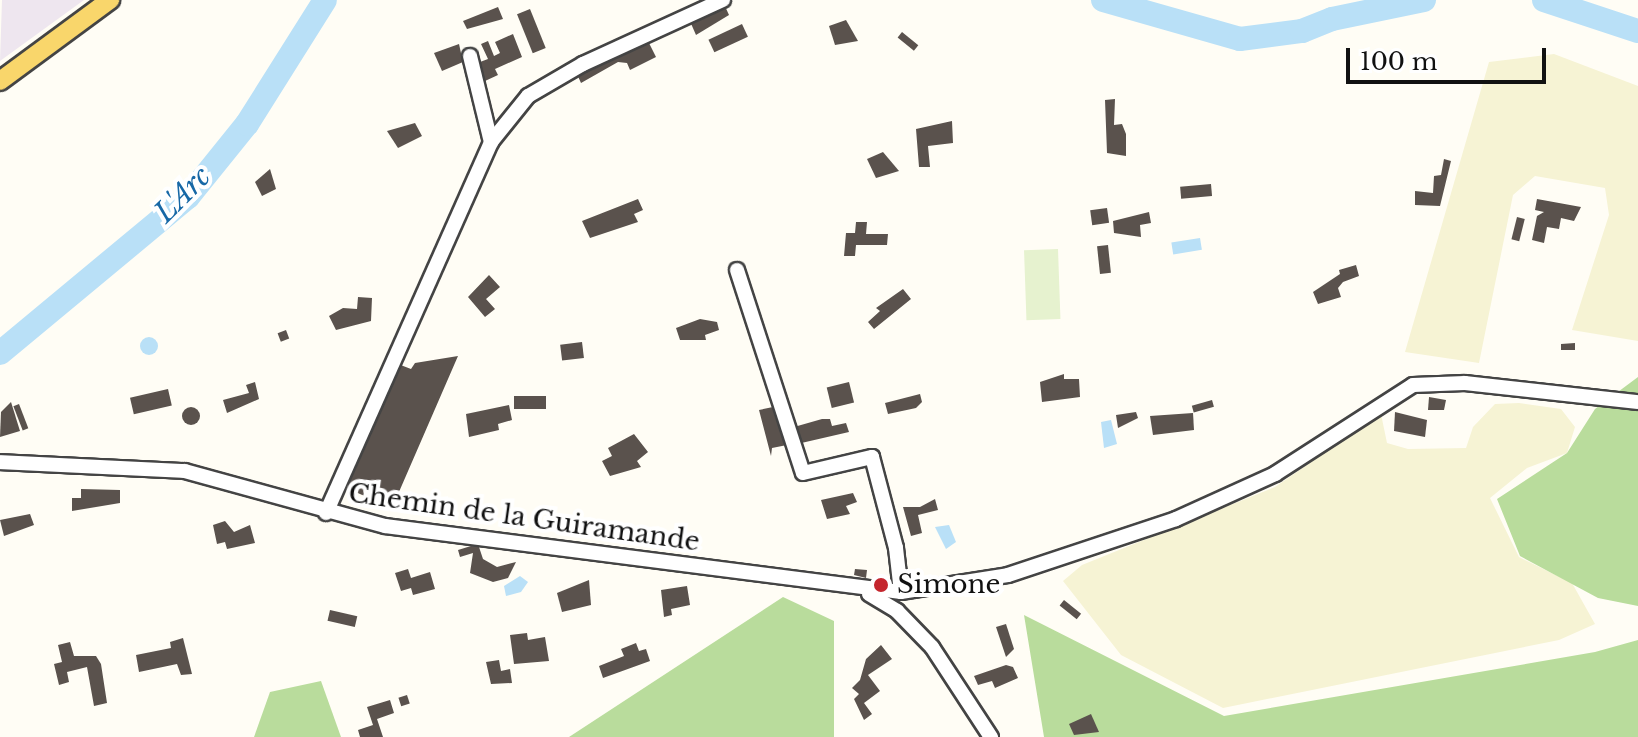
<!DOCTYPE html>
<html>
<head>
<meta charset="utf-8">
<style>
	body { margin:0 }
	#map { position:relative; width:1638px; height:737px; overflow:hidden; background:#fffdf5; font-family:"Libre Baskerville",serif }
	div>[style] { position:absolute }
	.industrial>* { inset:0; background:#eee6ef }
	.farmland>* { inset:0; background:#f6f3d4 }
	.forest>* { inset:0; background:#b9dc9c }
	.pitch>* { inset:0; background:#e6f2cf; transform-origin:0 0 }
	.water>* { inset:0; background:#b9e0f7; transform-origin:0 0 }
	.round { border-radius:50% }
	.river>* { height:24px; margin:-12px; padding:0 12px; transform-origin:12px; border-radius:12px; background:#b9e0f7 }
	.building>* { inset:0; background:#5a524d; transform-origin:0 0 }
	.roads { filter:drop-shadow(2px 0 #444) drop-shadow(-2px 0 #444) drop-shadow(0 2px #444) drop-shadow(0 -2px #444) }
	.minor>* { height:14px; margin:-7px; padding:0 7px; transform-origin:7px; border-radius:7px; background:#fff }
	.major>* { height:18px; margin:-9px; padding:0 9px; transform-origin:9px; border-radius:9px; background:#f9d66b }
	.dots>* { width:22px; height:22px; translate:-50% -50%; box-sizing:border-box; border:4px solid #fff; border-radius:50% }
	span { translate:-50% -50%; white-space:nowrap; text-align:center; line-height:1.15; -webkit-text-stroke:8px #fff; paint-order:stroke }
	.street-label { font-size:26px; color:#111 }
	.poi-label { font-size:26px; color:#111 }
	.left { translate:0 -50%; text-align:left }
	.water-label { font-size:28px; color:#1768a6; font-style:italic }
	.scale { position:absolute; left:1346px; top:48px; width:200px; height:36px; box-sizing:border-box; border:4px solid #111; border-top:0; padding-left:10px; font-size:24px; line-height:28px; white-space:nowrap; color:#111; -webkit-text-stroke:6px #fff; paint-order:stroke }
</style>
</head>
<body>
<div id="map">
	<div class="industrial">
		<i style="clip-path:polygon(2px 0,84px 0,0 61px)"></i>
	</div>
	<div class="farmland">
		<i style="clip-path:polygon(1554px 54px,1638px 86px,1638px 341px,1572px 330px,1609px 215px,1605px 188px,1535px 176px,1513px 195px,1479px 363px,1405px 352px,1489px 62px)"></i>
		<i style="clip-path:polygon(1519px 403px,1561px 409px,1575px 427px,1567px 453px,1527px 468px,1490px 498px,1519px 557px,1572px 583px,1595px 624px,1559px 640px,1223px 708px,1121px 655px,1063px 581px,1082px 565px,1275px 487px,1381px 414px,1387px 443px,1408px 449px,1466px 448px,1473px 427px,1495px 404px)"></i>
	</div>
	<div class="forest">
		<i style="clip-path:polygon(1638px 377px,1638px 606px,1598px 598px,1520px 556px,1497px 499px,1567px 453px,1595px 409px)"></i>
		<i style="clip-path:polygon(783px 597px,834px 621px,834px 737px,569px 737px)"></i>
		<i style="clip-path:polygon(1024px 615px,1224px 716px,1595px 652px,1638px 640px,1638px 737px,1044px 737px)"></i>
		<i style="clip-path:polygon(321px 681px,341px 737px,254px 737px,270px 692px)"></i>
	</div>
	<div class="pitch">
		<i style="left:1058px;top:249px;width:70px;height:34px;rotate:88deg"></i>
	</div>
	<div class="water">
		<i style="left:1200px;top:238px;width:12px;height:29px;rotate:81deg"></i>
		<i class="round" style="left:140px;top:337px;width:18px;height:18px"></i>
		<i style="clip-path:polygon(1111px 420px,1117px 444px,1104px 448px,1101px 422px)"></i>
		<i style="clip-path:polygon(949px 525px,956px 542px,946px 549px,935px 527px)"></i>
		<i style="clip-path:polygon(520px 576px,528px 582px,521px 592px,506px 596px,504px 586px)"></i>
	</div>
	<div class="river">
		<i style="left:1103px;top:0;width:142px;rotate:15.9deg"></i>
		<i style="left:1240px;top:39px;width:63px;rotate:-7.4deg"></i>
		<i style="left:1302px;top:31px;width:32px;rotate:-22deg"></i>
		<i style="left:1332px;top:19px;width:94px;rotate:-11.7deg"></i>
		<i style="left:1544px;top:0;width:99px;rotate:18.3deg"></i>
		<i style="left:0;top:353px;width:244px;rotate:-39.7deg"></i>
		<i style="left:188px;top:197px;width:94px;rotate:-51.1deg"></i>
		<i style="left:247px;top:124px;width:146px;rotate:-57.8deg"></i>
	</div>
	<div class="building">
		<i style="clip-path:polygon(724px 4px,729px 15px,696px 35px,689px 19px)"></i>
		<i style="clip-path:polygon(498px 7px,503px 19px,467px 29px,463px 21px)"></i>
		<i style="left:530px;top:9px;width:42px;height:14px;rotate:68deg"></i>
		<i style="clip-path:polygon(846px 20px,858px 41px,835px 45px,829px 26px)"></i>
		<i style="left:742px;top:24px;width:14px;height:37px;rotate:65deg"></i>
		<i style="left:902px;top:32px;width:21px;height:7px;rotate:39deg"></i>
		<i style="clip-path:polygon(513px 34px,522px 57px,495px 69px,498px 75px,485px 81px,480px 62px,488px 59px,481px 44px,488px 41px,494px 56px,500px 53px,495px 42px)"></i>
		<i style="clip-path:polygon(647px 39px,656px 57px,630px 70px,627px 63px,618px 62px,581px 83px,576px 72px)"></i>
		<i style="clip-path:polygon(459px 44px,463px 62px,442px 71px,434px 53px)"></i>
		<i style="clip-path:polygon(1115px 99px,1114px 125px,1122px 124px,1126px 134px,1126px 156px,1107px 153px,1105px 100px)"></i>
		<i style="clip-path:polygon(952px 121px,953px 143px,928px 146px,930px 167px,919px 167px,916px 129px)"></i>
		<i style="clip-path:polygon(415px 123px,422px 136px,398px 148px,387px 131px)"></i>
		<i style="clip-path:polygon(883px 152px,899px 171px,876px 178px,867px 159px)"></i>
		<i style="clip-path:polygon(1444px 159px,1451px 161px,1440px 206px,1415px 205px,1415px 191px,1433px 193px,1434px 176px,1441px 175px)"></i>
		<i style="clip-path:polygon(270px 169px,276px 189px,262px 196px,255px 182px)"></i>
		<i style="left:1211px;top:184px;width:12px;height:31px;rotate:85deg"></i>
		<i style="clip-path:polygon(638px 199px,643px 210px,634px 214px,638px 222px,590px 238px,582px 221px)"></i>
		<i style="clip-path:polygon(1537px 199px,1581px 207px,1574px 221px,1561px 218px,1559px 229px,1547px 227px,1544px 243px,1532px 240px,1537px 216px,1544px 212px,1535px 210px)"></i>
		<i style="left:1107px;top:208px;width:15px;height:17px;rotate:82deg"></i>
		<i style="clip-path:polygon(1149px 212px,1151px 223px,1140px 225px,1141px 237px,1114px 233px,1113px 221px)"></i>
		<i style="left:1517px;top:217px;width:8px;height:23px;rotate:14deg"></i>
		<i style="clip-path:polygon(856px 222px,867px 222px,866px 234px,888px 234px,887px 245px,856px 245px,855px 256px,844px 256px,846px 233px,855px 233px)"></i>
		<i style="left:1108px;top:245px;width:28px;height:11px;rotate:84deg"></i>
		<i style="clip-path:polygon(1356px 265px,1359px 276px,1343px 282px,1338px 288px,1341px 297px,1318px 304px,1313px 292px,1340px 274px,1339px 270px)"></i>
		<i style="clip-path:polygon(489px 275px,500px 287px,486px 299px,495px 309px,485px 317px,468px 297px)"></i>
		<i style="clip-path:polygon(903px 289px,911px 299px,874px 329px,868px 322px,880px 311px,876px 308px)"></i>
		<i style="clip-path:polygon(358px 297px,372px 298px,371px 321px,336px 330px,329px 316px,343px 308px,357px 309px)"></i>
		<i style="clip-path:polygon(700px 319px,717px 322px,719px 330px,705px 335px,706px 340px,680px 340px,676px 328px)"></i>
		<i style="left:286px;top:330px;width:9px;height:9px;rotate:69deg"></i>
		<i style="left:582px;top:342px;width:16px;height:22px;rotate:83deg"></i>
		<i style="clip-path:polygon(1575px 343px,1575px 350px,1561px 350px,1561px 344px)"></i>
		<i style="clip-path:polygon(458px 356px,392px 508px,344px 487px,398px 364px,411px 369px,415px 363px)"></i>
		<i style="clip-path:polygon(1064px 374px,1064px 379px,1079px 379px,1080px 397px,1042px 402px,1040px 382px)"></i>
		<i style="clip-path:polygon(255px 382px,259px 399px,227px 413px,223px 400px,249px 393px,246px 385px)"></i>
		<i style="left:849px;top:382px;width:21px;height:23px;rotate:76deg"></i>
		<i style="left:168px;top:389px;width:17px;height:39px;rotate:77deg"></i>
		<i style="clip-path:polygon(920px 394px,922px 402px,916px 408px,888px 414px,885px 403px)"></i>
		<i style="left:546px;top:396px;width:13px;height:32px;rotate:90deg"></i>
		<i style="clip-path:polygon(1429px 397px,1446px 400px,1444px 410px,1428px 410px)"></i>
		<i style="left:1212px;top:400px;width:7px;height:21px;rotate:74deg"></i>
		<i style="clip-path:polygon(11px 402px,20px 431px,0 437px,1px 412px)"></i>
		<i style="left:19px;top:404px;width:26px;height:6px;rotate:69deg"></i>
		<i style="clip-path:polygon(509px 405px,512px 420px,498px 424px,499px 430px,469px 437px,466px 414px)"></i>
		<i style="clip-path:polygon(773px 407px,787px 445px,772px 448px,771px 456px,759px 410px)"></i>
		<i class="round" style="left:182px;top:407px;width:18px;height:18px"></i>
		<i style="clip-path:polygon(1136px 412px,1138px 418px,1118px 428px,1116px 415px)"></i>
		<i style="clip-path:polygon(1395px 412px,1427px 420px,1425px 437px,1394px 431px)"></i>
		<i style="clip-path:polygon(1193px 413px,1194px 430px,1153px 435px,1150px 416px)"></i>
		<i style="clip-path:polygon(822px 419px,830px 419px,832px 426px,846px 423px,849px 432px,797px 444px,794px 427px)"></i>
		<i style="clip-path:polygon(634px 434px,648px 452px,637px 461px,641px 467px,610px 476px,602px 461px,612px 456px,608px 448px)"></i>
		<i style="clip-path:polygon(81px 489px,120px 490px,120px 503px,72px 511px,72px 498px,81px 498px)"></i>
		<i style="clip-path:polygon(853px 493px,857px 502px,846px 506px,850px 514px,827px 519px,821px 500px)"></i>
		<i style="clip-path:polygon(935px 499px,938px 510px,918px 515px,922px 533px,911px 536px,903px 507px,920px 507px)"></i>
		<i style="clip-path:polygon(30px 514px,34px 525px,4px 536px,0 520px)"></i>
		<i style="clip-path:polygon(225px 521px,234px 532px,250px 525px,255px 543px,227px 549px,225px 542px,217px 544px,213px 525px)"></i>
		<i style="clip-path:polygon(471px 546px,479px 547px,483px 559px,497px 567px,516px 562px,508px 578px,493px 582px,470px 573px,473px 553px,460px 557px,458px 550px)"></i>
		<i style="clip-path:polygon(408px 569px,411px 578px,430px 572px,435px 589px,413px 595px,411px 588px,401px 591px,395px 573px)"></i>
		<i style="clip-path:polygon(855px 569px,867px 570px,866px 578px,854px 575px)"></i>
		<i style="clip-path:polygon(589px 580px,591px 605px,562px 612px,557px 593px)"></i>
		<i style="clip-path:polygon(687px 586px,690px 605px,671px 609px,672px 615px,664px 617px,661px 590px)"></i>
		<i style="left:1064px;top:600px;width:22px;height:7px;rotate:39deg"></i>
		<i style="left:330px;top:610px;width:28px;height:11px;rotate:13deg"></i>
		<i style="clip-path:polygon(1006px 624px,1014px 649px,1006px 657px,996px 627px)"></i>
		<i style="clip-path:polygon(527px 633px,528px 640px,545px 637px,549px 661px,514px 664px,510px 635px)"></i>
		<i style="clip-path:polygon(183px 638px,192px 674px,181px 675px,177px 664px,139px 672px,136px 655px,171px 648px,170px 642px)"></i>
		<i style="clip-path:polygon(70px 642px,74px 656px,96px 656px,101px 664px,107px 703px,94px 706px,87px 667px,67px 672px,69px 682px,59px 685px,54px 664px,62px 662px,58px 645px)"></i>
		<i style="clip-path:polygon(636px 643px,639px 651px,646px 649px,650px 661px,603px 678px,599px 666px,624px 656px,621px 649px)"></i>
		<i style="clip-path:polygon(881px 645px,892px 659px,868px 675px,880px 691px,864px 703px,872px 714px,864px 720px,854px 699px,859px 694px,852px 688px,860px 680px,866px 659px)"></i>
		<i style="clip-path:polygon(499px 660px,501px 671px,510px 669px,512px 683px,491px 684px,486px 662px)"></i>
		<i style="clip-path:polygon(1006px 665px,1013px 667px,1018px 678px,995px 688px,992px 681px,978px 685px,974px 676px)"></i>
		<i style="left:407px;top:695px;width:9px;height:9px;rotate:72deg"></i>
		<i style="clip-path:polygon(390px 700px,394px 713px,377px 719px,383px 737px,360px 737px,358px 730px,373px 725px,367px 707px)"></i>
		<i style="clip-path:polygon(1091px 714px,1099px 732px,1074px 735px,1069px 724px)"></i>
	</div>
	<div class="roads">
		<div class="minor">
			<i style="left:470px;top:56px;width:89px;rotate:76.3deg"></i>
			<i style="left:737px;top:270px;width:213px;rotate:72deg"></i>
			<i style="left:803px;top:473px;width:71px;rotate:-13.1deg"></i>
			<i style="left:872px;top:457px;width:94px;rotate:75.2deg"></i>
			<i style="left:896px;top:548px;width:44px;rotate:83.5deg"></i>
			<i style="left:0;top:462px;width:185px;rotate:2.8deg"></i>
			<i style="left:185px;top:471px;width:207px;rotate:15.4deg"></i>
			<i style="left:385px;top:526px;width:520px;rotate:7.29deg"></i>
			<i style="left:901px;top:592px;width:108px;rotate:-9deg"></i>
			<i style="left:1008px;top:575px;width:177px;rotate:-18.4deg"></i>
			<i style="left:1176px;top:519px;width:109px;rotate:-24.4deg"></i>
			<i style="left:1275px;top:474px;width:164px;rotate:-32.8deg"></i>
			<i style="left:1413px;top:385px;width:52px;rotate:-2.2deg"></i>
			<i style="left:1465px;top:383px;width:174px;rotate:6.3deg"></i>
			<i style="left:326px;top:513px;width:406px;rotate:-66deg"></i>
			<i style="left:491px;top:142px;width:59px;rotate:-51.2deg"></i>
			<i style="left:528px;top:96px;width:64px;rotate:-30.2deg"></i>
			<i style="left:583px;top:64px;width:154px;rotate:-24.6deg"></i>
			<i style="left:869px;top:594px;width:33px;rotate:31deg"></i>
			<i style="left:897px;top:611px;width:50px;rotate:45.8deg"></i>
			<i style="left:932px;top:647px;width:108px;rotate:56.8deg"></i>
		</div>
		<div class="major">
			<i style="left:0;top:81px;width:137px;rotate:-36.4deg"></i>
		</div>
	</div>
	<div class="dots">
		<i style="left:881px;top:585px;background:#c4262e"></i>
	</div>
	<div class="street-label">
		<span style="left:524px;top:518px;rotate:8deg">Chemin de la Guiramande</span>
	</div>
	<div class="poi-label">
		<span class="left" style="left:897px;top:585px">Simone</span>
	</div>
	<div class="water-label">
		<span style="left:183px;top:195px;rotate:-45deg">L'Arc</span>
	</div>
	<div class="scale">100 m</div>
</div>
</body>
</html>
